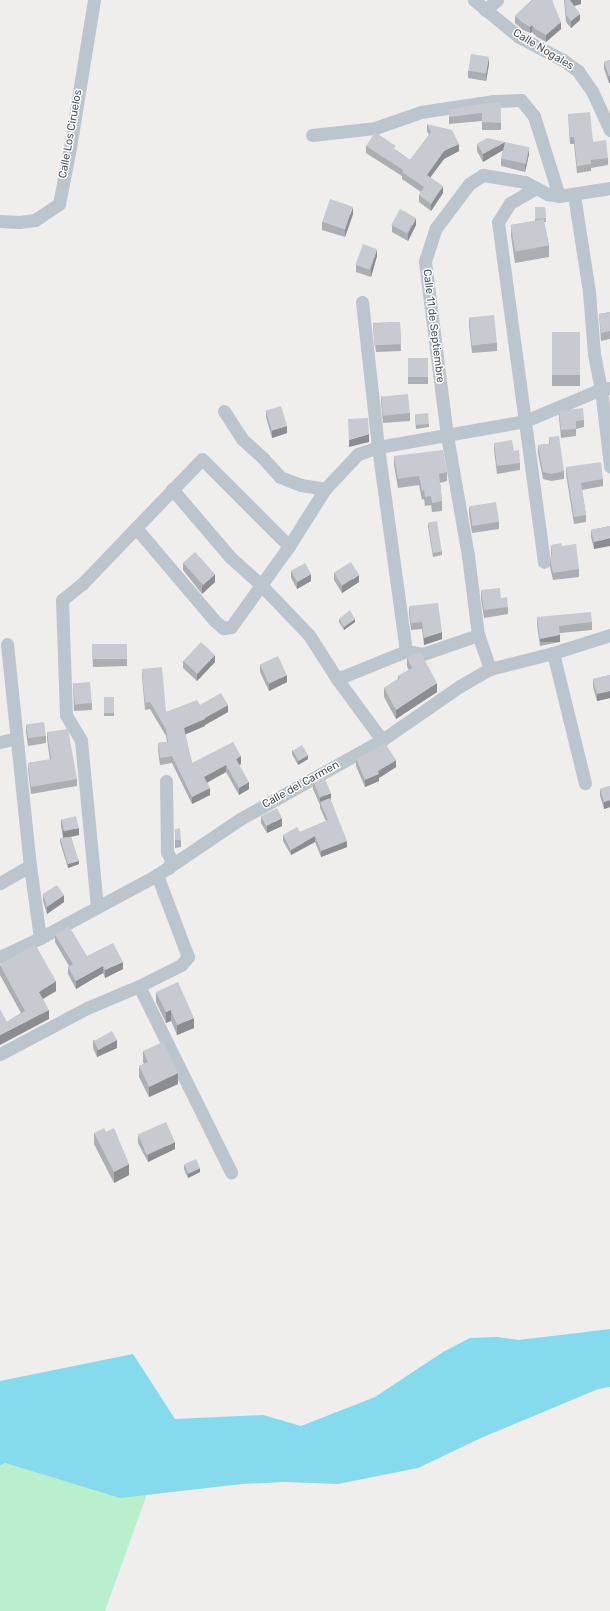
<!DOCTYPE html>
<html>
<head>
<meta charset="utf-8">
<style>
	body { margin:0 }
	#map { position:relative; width:610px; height:1611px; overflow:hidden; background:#f0eded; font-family:Rubik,sans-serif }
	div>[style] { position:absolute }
	.green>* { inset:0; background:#baefce }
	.water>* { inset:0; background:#86daed }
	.minor>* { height:13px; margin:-6.5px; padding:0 6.5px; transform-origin:6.5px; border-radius:6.5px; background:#bbc5cd }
	.wall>* { inset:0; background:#abaeb3; transform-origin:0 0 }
	.shaded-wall>* { inset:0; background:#8b8d92; transform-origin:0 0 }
	.building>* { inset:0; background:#c7cad0; transform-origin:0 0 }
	span { translate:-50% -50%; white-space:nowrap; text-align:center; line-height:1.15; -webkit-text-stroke:3px #fff; paint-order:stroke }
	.street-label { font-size:11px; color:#45515b }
</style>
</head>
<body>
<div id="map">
	<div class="green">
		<i style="clip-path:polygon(5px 1463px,120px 1498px,147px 1494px,105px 1611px,0 1611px,0 1466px)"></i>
	</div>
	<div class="water">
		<i style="clip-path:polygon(610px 1329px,610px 1387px,598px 1389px,481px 1438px,418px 1468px,338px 1484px,285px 1482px,242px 1484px,120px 1498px,5px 1463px,0 1466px,0 1381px,133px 1354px,175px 1419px,263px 1415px,301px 1426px,375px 1397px,443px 1352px,470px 1338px,497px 1337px,519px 1340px)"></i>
	</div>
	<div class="minor">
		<i style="left:474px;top:0;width:58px;rotate:39.4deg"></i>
		<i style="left:519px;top:37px;width:50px;rotate:27.6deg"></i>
		<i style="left:563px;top:60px;width:19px;rotate:36deg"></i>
		<i style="left:578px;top:71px;width:24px;rotate:55deg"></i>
		<i style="left:592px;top:91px;width:43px;rotate:65.2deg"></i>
		<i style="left:485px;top:10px;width:16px;rotate:-40deg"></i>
		<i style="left:312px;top:135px;width:63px;rotate:-6.3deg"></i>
		<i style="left:375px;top:128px;width:49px;rotate:-19.2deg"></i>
		<i style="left:421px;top:112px;width:74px;rotate:-8.6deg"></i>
		<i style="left:494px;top:101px;width:27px;rotate:-2deg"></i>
		<i style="left:521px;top:100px;width:21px;rotate:51deg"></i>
		<i style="left:534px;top:116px;width:84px;rotate:72.6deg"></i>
		<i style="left:536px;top:188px;width:30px;rotate:150deg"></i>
		<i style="left:510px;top:203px;width:22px;rotate:122deg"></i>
		<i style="left:498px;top:222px;width:343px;rotate:82.3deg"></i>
		<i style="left:574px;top:195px;width:98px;rotate:81.2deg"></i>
		<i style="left:589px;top:292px;width:62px;rotate:85.4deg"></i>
		<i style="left:594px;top:354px;width:36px;rotate:79deg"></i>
		<i style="left:601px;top:389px;width:78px;rotate:83.3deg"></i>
		<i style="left:0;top:221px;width:19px;rotate:3deg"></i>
		<i style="left:19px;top:222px;width:16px;rotate:-7deg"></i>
		<i style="left:35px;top:220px;width:29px;rotate:-34deg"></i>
		<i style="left:59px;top:204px;width:57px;rotate:-78.9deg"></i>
		<i style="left:70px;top:148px;width:150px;rotate:-80.8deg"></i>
		<i style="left:362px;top:302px;width:146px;rotate:83.7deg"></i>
		<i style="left:378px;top:447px;width:206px;rotate:82.2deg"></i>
		<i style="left:224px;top:411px;width:33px;rotate:57deg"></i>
		<i style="left:242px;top:439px;width:28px;rotate:42deg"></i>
		<i style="left:263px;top:458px;width:25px;rotate:48deg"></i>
		<i style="left:280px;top:477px;width:22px;rotate:21deg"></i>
		<i style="left:301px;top:485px;width:24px;rotate:9deg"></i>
		<i style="left:172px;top:489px;width:89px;rotate:49.5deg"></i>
		<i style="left:230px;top:557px;width:42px;rotate:42.1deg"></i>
		<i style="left:261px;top:585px;width:69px;rotate:46.2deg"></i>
		<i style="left:309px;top:635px;width:52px;rotate:57.5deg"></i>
		<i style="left:337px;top:679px;width:76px;rotate:53.6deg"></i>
		<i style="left:136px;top:528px;width:122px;rotate:49.7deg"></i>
		<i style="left:215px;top:621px;width:11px;rotate:41deg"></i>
		<i style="left:223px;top:628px;width:8px;rotate:-7deg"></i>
		<i style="left:231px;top:627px;width:100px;rotate:-54.4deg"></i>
		<i style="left:289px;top:546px;width:67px;rotate:-57.7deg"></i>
		<i style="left:325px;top:489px;width:48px;rotate:-46.7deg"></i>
		<i style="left:358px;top:454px;width:21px;rotate:-19deg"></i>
		<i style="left:378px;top:447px;width:149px;rotate:-10deg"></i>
		<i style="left:525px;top:421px;width:82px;rotate:-22.8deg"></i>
		<i style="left:601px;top:389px;width:9px;rotate:-6deg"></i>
		<i style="left:7px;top:644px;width:223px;rotate:84.1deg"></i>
		<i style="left:30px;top:866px;width:73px;rotate:82.1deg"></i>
		<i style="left:553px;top:653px;width:134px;rotate:76.2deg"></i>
		<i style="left:490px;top:669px;width:36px;rotate:-109deg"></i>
		<i style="left:478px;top:635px;width:80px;rotate:-97.2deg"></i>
		<i style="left:468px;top:556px;width:122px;rotate:-99.9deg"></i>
		<i style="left:447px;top:436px;width:176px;rotate:-97.2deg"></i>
		<i style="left:425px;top:261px;width:35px;rotate:-72deg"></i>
		<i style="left:436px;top:228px;width:55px;rotate:-53.1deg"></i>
		<i style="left:469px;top:184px;width:17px;rotate:-33deg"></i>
		<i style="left:483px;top:175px;width:43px;rotate:9.5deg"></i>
		<i style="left:525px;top:182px;width:26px;rotate:28deg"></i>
		<i style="left:548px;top:194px;width:11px;rotate:10deg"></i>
		<i style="left:559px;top:196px;width:52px;rotate:-8.9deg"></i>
		<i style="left:337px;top:679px;width:74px;rotate:-22.1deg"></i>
		<i style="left:406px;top:651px;width:17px;rotate:10deg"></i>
		<i style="left:423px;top:654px;width:58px;rotate:-19.1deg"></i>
		<i style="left:0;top:742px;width:17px;rotate:-13deg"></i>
		<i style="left:166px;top:781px;width:71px;rotate:89.2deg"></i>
		<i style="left:167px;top:852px;width:8px;rotate:60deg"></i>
		<i style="left:171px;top:859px;width:9px;rotate:103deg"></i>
		<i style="left:0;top:883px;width:34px;rotate:-30deg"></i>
		<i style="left:97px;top:907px;width:168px;rotate:-95.5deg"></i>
		<i style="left:81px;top:740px;width:29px;rotate:-121deg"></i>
		<i style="left:66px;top:715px;width:115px;rotate:-92deg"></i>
		<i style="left:62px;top:600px;width:26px;rotate:-39deg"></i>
		<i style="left:82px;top:584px;width:173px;rotate:-46.2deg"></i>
		<i style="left:202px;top:459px;width:123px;rotate:45deg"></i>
		<i style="left:0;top:957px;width:44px;rotate:-25.4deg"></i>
		<i style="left:40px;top:938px;width:133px;rotate:-28.3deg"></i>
		<i style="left:157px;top:875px;width:100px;rotate:-34deg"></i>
		<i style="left:240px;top:819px;width:162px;rotate:-29.1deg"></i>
		<i style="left:382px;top:740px;width:95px;rotate:-34.7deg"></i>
		<i style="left:460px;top:686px;width:34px;rotate:-30deg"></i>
		<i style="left:490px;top:669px;width:65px;rotate:-14.3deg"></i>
		<i style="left:553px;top:653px;width:60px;rotate:-17.5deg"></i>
		<i style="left:139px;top:986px;width:208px;rotate:63.7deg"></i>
		<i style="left:0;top:1054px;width:98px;rotate:-27.9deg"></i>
		<i style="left:87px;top:1008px;width:56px;rotate:-22.9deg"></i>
		<i style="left:139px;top:986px;width:47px;rotate:-26.6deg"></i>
		<i style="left:181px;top:965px;width:11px;rotate:-49deg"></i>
		<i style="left:188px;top:957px;width:88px;rotate:-110.7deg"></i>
	</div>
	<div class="wall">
		<i style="clip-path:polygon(532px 0,552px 0,561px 29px,546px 42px,537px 37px,532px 32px,530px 33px,523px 30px,515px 23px,515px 16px)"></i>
		<i style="clip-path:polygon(564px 0,581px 0,581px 4px,574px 6px,580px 20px,571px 28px,566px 22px)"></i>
		<i style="clip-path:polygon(610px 60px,610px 83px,609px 83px,604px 69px,604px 62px)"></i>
		<i style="clip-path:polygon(489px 64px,486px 81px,468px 78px,468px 71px)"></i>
		<i style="clip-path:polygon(501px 103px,501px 130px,482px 130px,482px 121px,449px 124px,449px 109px)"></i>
		<i style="clip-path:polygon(568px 114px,608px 158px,608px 165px,591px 168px,591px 171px,577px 173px,574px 144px,570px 144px)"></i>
		<i style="clip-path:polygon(427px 124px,459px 151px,444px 159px,430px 177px,443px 193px,431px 211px,419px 202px,419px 195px,421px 192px,402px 179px,402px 176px,366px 153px,366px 146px,396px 150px,410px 160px,429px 135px,427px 131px)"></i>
		<i style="clip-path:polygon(477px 144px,529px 154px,525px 172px,501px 166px,501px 159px,503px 150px,483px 162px,477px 151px)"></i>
		<i style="clip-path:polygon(535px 207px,545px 207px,546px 222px,544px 222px,549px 246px,549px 257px,515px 263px,511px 236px,511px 225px,535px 221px)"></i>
		<i style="clip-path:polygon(353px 214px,345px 237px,322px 230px,322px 222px)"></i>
		<i style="clip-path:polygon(392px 225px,416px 225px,408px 241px,392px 232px)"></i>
		<i style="clip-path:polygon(377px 256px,371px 277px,356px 272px,356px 265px)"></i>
		<i style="clip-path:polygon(610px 312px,610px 339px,601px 341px,599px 314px)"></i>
		<i style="clip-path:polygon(469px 318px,497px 343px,497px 351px,472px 353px,469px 325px)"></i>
		<i style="clip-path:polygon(400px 322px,401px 351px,376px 352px,373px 330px,373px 323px)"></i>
		<i style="left:552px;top:332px;width:28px;height:54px"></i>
		<i style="left:408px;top:358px;width:20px;height:26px"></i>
		<i style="clip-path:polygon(381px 396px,410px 413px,410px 421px,383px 423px,381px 403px)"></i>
		<i style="clip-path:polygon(266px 410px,287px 433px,272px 438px,266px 417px)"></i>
		<i style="clip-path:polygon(559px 411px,584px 420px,584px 427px,576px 429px,576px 436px,561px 438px,559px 418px)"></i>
		<i style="clip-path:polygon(415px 415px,429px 424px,429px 427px,416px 429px)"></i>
		<i style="clip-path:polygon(549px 437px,564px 471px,564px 479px,551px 481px,543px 479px,538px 453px,538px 445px,549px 444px)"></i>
		<i style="clip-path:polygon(494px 443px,514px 451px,520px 463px,520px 470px,497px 474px,494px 450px)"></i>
		<i style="clip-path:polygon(394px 456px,447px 472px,447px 481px,440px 483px,442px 501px,442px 511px,432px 512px,431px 505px,425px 506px,424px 499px,422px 500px,419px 485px,398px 488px,394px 465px)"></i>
		<i style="clip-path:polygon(566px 467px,603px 479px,603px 486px,582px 490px,586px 515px,586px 522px,574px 524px,566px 474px)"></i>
		<i style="clip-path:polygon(469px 507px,499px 522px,499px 529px,472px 533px,469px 514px)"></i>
		<i style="clip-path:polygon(428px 523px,442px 552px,442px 555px,433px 557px,428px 527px)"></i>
		<i style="clip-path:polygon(610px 526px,594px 549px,591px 537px,591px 530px)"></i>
		<i style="clip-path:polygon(551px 545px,562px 546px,579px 569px,579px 577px,553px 580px,550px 567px,550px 559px,551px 556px)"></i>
		<i style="clip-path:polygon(183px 563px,215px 582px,202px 594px,183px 570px)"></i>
		<i style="clip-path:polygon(291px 571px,311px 581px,297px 589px,291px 578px)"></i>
		<i style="clip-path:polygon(334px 573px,359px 582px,342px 593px,334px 580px)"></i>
		<i style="clip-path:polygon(481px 590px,501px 598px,508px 607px,508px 614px,484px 618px,481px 598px)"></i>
		<i style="clip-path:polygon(409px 606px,442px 639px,424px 645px,422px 629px,411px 630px,409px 613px)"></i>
		<i style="clip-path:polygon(537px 617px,592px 622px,592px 630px,560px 633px,560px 642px,540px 646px,537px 624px)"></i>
		<i style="clip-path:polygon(339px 619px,355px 622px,344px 630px,339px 622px)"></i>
		<i style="clip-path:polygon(92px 646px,127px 659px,127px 666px,93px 667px)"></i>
		<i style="clip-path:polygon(407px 658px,437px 692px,396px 719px,384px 697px,384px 688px,398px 679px,398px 676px,409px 670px,407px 667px)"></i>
		<i style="clip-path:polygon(183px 661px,215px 662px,197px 681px,183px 668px)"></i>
		<i style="clip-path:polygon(260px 665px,287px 682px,269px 691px,260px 672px)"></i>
		<i style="clip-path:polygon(142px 669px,166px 712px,200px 705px,228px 712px,205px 725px,205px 726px,185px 734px,192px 763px,241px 764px,239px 765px,249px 789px,239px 795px,226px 772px,207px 783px,210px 795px,192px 804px,172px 763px,160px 765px,158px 750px,158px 743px,167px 742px,166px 736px,150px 709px,145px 710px,142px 676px)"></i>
		<i style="clip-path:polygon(610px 675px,610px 698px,597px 701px,593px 687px,593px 679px)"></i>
		<i style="clip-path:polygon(73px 683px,92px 703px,92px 710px,74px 711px)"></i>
		<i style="left:104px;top:697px;width:10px;height:19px"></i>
		<i style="clip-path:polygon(26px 725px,46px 736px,46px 743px,28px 746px,26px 732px)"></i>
		<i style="clip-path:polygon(47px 732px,77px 779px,77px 786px,31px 794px,28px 770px,28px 763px,50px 760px,47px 739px)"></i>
		<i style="clip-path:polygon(292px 750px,308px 759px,298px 765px,292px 754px)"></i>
		<i style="clip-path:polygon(356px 759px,396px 767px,379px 778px,379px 781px,365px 787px,356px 766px)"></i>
		<i style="clip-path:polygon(313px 781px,331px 801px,347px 847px,321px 857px,315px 842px,291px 855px,283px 841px,283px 835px,300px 832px,326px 821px,320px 808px,320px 805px,313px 789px)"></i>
		<i style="clip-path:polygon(610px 786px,610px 807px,604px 809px,600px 796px,600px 789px)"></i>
		<i style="clip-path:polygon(261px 816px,282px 826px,267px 833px,261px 823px)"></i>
		<i style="clip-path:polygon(61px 819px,79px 835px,71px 837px,79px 864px,68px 868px,60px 842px,60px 838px,63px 838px,61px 826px)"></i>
		<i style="clip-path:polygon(175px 829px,181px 840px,181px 847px,175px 848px)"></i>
		<i style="clip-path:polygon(43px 894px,64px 902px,47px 914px,43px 901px)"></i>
		<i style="clip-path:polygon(55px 935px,87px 956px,123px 969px,105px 978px,103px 973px,76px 989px,68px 974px,68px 967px,69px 966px,55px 942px)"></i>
		<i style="clip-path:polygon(0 965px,56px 991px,43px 999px,49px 1019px,7px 1022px,21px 1013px,0 975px)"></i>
		<i style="clip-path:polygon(156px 992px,194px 1028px,177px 1035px,171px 1021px,166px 1023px,156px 1002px)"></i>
		<i style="clip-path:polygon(93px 1040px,117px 1048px,97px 1057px,93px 1048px)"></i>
		<i style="clip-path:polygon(143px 1051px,178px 1084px,149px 1097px,139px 1077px,139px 1066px,144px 1064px,143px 1062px)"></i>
		<i style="clip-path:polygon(94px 1133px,129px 1175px,114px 1183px,94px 1144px)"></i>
		<i style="clip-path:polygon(138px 1136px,175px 1149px,148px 1162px,138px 1143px)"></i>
		<i style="clip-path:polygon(184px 1165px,200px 1172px,188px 1178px,184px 1169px)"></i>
	</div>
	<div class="shaded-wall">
		<i style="clip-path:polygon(570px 0,581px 0,581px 4px,570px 7px)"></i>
		<i style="clip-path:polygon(580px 14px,580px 20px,571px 28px,571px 21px)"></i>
		<i style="clip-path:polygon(561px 22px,561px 29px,546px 42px,546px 35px)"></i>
		<i style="clip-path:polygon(532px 25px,532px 32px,530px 33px,530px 27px)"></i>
		<i style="clip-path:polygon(489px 57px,489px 64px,486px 81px,486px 74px)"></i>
		<i style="left:609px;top:76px;width:1px;height:7px"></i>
		<i style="clip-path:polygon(505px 142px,505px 149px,483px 162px,483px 154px)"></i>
		<i style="clip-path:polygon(459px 144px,459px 151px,444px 159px,427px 182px,427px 175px,444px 151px)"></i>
		<i style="clip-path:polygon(529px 147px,529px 154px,525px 172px,525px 164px)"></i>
		<i style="clip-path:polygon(443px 186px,443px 193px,431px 211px,431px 204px)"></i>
		<i style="clip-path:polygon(353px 207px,353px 214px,345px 237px,345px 230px)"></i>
		<i style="clip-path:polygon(416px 218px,416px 225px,408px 241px,408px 234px)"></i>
		<i style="clip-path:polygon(377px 249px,377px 256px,371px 277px,371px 269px)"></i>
		<i style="clip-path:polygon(287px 426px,287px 433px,272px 438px,272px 430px)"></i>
		<i style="clip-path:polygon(369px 434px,369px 442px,349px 447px,349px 440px)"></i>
		<i style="clip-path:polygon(610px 538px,610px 546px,594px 549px,594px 542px)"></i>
		<i style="clip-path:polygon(215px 574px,215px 582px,202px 594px,202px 586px)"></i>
		<i style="clip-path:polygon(311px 574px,311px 581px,297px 589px,297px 582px)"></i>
		<i style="clip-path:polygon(359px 575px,359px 582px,342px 593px,342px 586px)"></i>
		<i style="clip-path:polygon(355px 619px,355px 622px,344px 630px,344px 627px)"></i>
		<i style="clip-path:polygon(442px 632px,442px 639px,424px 645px,424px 638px)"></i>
		<i style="left:560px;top:635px;width:7px;height:20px;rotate:90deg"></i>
		<i style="clip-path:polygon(215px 655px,215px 662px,197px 681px,197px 674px)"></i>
		<i style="clip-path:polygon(287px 675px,287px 682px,269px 691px,269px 684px)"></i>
		<i style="clip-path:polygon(437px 683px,437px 692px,396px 719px,396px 710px)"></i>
		<i style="clip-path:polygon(610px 691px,610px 698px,597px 701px,597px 694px)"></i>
		<i style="clip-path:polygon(228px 705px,228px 712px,205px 725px,205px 726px,184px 735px,184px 728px,205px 718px)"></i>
		<i style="clip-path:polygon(308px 755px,308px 759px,298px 765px,298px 761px)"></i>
		<i style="clip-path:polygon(241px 756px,241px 764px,236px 766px,236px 759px)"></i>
		<i style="clip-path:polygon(396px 760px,396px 767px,379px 778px,379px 781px,365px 787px,365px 780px)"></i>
		<i style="clip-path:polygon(226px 765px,226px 772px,204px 784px,204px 777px)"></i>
		<i style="clip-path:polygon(249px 782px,249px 789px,239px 795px,239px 788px)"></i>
		<i style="clip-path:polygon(210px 788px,210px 795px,192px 804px,192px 797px)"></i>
		<i style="clip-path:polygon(331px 793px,331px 801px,321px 805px,320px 802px,320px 798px)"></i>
		<i style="clip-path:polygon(610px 800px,610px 807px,604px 809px,604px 802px)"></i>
		<i style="clip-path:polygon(282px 818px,282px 826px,267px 833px,267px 826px)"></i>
		<i style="clip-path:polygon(79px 828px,79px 835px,63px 838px,63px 831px)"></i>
		<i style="clip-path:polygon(315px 836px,315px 842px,291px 855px,291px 850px)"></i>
		<i style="clip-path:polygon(347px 841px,347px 847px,321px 857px,321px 851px)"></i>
		<i style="clip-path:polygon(79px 861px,79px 864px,68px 868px,68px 864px)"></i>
		<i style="clip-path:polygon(64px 895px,64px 902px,47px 914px,47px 907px)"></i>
		<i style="clip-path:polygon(123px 962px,123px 969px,105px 978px,105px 970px)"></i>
		<i style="clip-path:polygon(103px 966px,103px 973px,76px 989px,76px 981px)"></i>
		<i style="clip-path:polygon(56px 981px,56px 991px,39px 1001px,39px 992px)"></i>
		<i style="clip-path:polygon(49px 1010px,49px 1019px,0 1045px,0 1035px)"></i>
		<i style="clip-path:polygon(171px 1010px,171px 1021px,166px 1023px,166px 1012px)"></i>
		<i style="clip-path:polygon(194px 1018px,194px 1028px,177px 1035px,177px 1025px)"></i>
		<i style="clip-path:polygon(117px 1040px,117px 1048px,97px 1057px,97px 1050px)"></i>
		<i style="clip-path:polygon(178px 1073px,178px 1084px,149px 1097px,149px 1087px)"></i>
		<i style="clip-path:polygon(175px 1142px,175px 1149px,148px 1162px,148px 1155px)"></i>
		<i style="clip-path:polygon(129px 1164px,129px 1175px,114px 1183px,114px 1172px)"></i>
		<i style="clip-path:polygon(200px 1168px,200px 1172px,188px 1178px,188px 1174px)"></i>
	</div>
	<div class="building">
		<i style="clip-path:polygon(533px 0,552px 0,561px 22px,546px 35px,537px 30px,532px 25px,530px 27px,523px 23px,515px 16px)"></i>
		<i style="clip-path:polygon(565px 0,571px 0,570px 0,580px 14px,571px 21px,566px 15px)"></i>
		<i style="left:471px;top:54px;width:18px;height:17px;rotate:9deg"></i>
		<i style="clip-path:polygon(610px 60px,610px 76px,609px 76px,604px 62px)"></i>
		<i style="clip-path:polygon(487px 103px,501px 103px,501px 123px,482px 122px,482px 113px,449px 117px,449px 109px)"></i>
		<i style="clip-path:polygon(590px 112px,593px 142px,606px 140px,608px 158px,591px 160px,591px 164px,577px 166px,574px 137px,570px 137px,568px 114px)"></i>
		<i style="clip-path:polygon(427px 124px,452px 130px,459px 144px,444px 151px,427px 175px,443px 186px,431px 204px,419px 195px,424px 187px,402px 172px,403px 170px,366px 146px,375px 132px,396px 146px,394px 149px,410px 160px,431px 132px)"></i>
		<i style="clip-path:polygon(487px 138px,505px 142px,483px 154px,477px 144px)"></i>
		<i style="left:505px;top:142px;width:25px;height:17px;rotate:12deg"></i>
		<i style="left:330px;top:199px;width:24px;height:24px;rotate:19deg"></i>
		<i style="clip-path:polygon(535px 207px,545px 207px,546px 218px,535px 219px)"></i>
		<i style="left:400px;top:209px;width:18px;height:18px;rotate:29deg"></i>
		<i style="left:544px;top:219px;width:27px;height:34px;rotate:80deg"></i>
		<i style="left:363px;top:244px;width:15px;height:22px;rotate:20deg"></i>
		<i style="clip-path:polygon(610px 312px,610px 331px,601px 333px,599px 314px)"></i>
		<i style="left:494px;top:315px;width:28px;height:25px;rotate:84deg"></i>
		<i style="left:400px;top:322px;width:22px;height:27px;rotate:87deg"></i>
		<i style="left:552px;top:332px;width:28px;height:43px"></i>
		<i style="left:408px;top:358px;width:20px;height:19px"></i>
		<i style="left:408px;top:394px;width:19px;height:27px;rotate:84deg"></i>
		<i style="left:281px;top:406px;width:21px;height:16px;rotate:73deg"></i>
		<i style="clip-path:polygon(583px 408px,584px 420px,576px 421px,576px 429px,561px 430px,559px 411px)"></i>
		<i style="left:428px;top:413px;width:11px;height:13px;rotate:85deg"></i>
		<i style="clip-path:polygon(368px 418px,369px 434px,349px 440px,348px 419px)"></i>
		<i style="clip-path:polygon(559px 436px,564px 471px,551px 474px,543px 472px,538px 445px,550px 444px,549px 437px)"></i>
		<i style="clip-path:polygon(512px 440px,514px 451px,519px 450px,520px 463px,497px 466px,494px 443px)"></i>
		<i style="clip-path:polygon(443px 450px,447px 472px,439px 474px,442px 501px,432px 503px,431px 496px,425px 497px,424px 490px,422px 491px,419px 476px,398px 479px,394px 456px)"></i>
		<i style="clip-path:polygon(601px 462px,603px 479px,581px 483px,586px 515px,574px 517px,566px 467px)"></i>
		<i style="left:496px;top:502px;width:20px;height:27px;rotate:81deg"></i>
		<i style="left:437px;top:521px;width:31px;height:9px;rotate:81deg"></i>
		<i style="clip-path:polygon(610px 526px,610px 538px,594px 542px,591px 530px)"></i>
		<i style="clip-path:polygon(561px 543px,562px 546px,576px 544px,579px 569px,553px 573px,550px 559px,552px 554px,551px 545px)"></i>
		<i style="left:195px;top:552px;width:30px;height:16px;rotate:48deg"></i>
		<i style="left:351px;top:562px;width:15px;height:20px;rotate:58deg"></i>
		<i style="left:305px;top:563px;width:13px;height:16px;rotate:61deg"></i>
		<i style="clip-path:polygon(500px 588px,501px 598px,507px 597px,508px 607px,484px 610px,481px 590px)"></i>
		<i style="clip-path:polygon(438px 603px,442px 632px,424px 638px,422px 622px,411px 623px,409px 606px)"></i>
		<i style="clip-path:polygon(350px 610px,355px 619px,344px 627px,339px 619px)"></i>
		<i style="clip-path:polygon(591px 612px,592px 622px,559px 626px,560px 635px,540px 639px,537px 617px)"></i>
		<i style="left:201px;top:642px;width:19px;height:26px;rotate:43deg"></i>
		<i style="left:127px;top:644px;width:15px;height:35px;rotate:90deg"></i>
		<i style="clip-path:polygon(418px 652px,421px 653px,437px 683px,396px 710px,384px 688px,400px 678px,398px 676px,412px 668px,407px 658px)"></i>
		<i style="left:278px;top:656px;width:21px;height:20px;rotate:65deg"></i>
		<i style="clip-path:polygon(162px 667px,166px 712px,197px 700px,200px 705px,221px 693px,228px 705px,205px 718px,205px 719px,184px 728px,192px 763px,233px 742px,241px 756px,236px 759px,249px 782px,239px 788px,226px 765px,204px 777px,210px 788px,192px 797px,172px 756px,160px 758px,158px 743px,168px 742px,166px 729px,150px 702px,145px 703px,142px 669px)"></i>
		<i style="clip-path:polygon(610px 675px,610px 691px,597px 694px,593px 679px)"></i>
		<i style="left:90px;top:682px;width:21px;height:17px;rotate:85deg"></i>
		<i style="left:104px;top:697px;width:10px;height:16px"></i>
		<i style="left:44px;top:722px;width:14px;height:18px;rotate:82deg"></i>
		<i style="clip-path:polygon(68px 729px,77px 779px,31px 787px,28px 763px,51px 759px,47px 732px)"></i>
		<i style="clip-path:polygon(385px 743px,396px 760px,378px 771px,379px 774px,365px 780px,356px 759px)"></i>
		<i style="left:302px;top:745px;width:12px;height:11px;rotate:59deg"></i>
		<i style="left:324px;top:776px;width:18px;height:12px;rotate:68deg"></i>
		<i style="clip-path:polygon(610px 786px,610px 800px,604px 802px,600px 789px)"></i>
		<i style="clip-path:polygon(330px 798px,347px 841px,321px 851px,315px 836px,291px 850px,283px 835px,297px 827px,300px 832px,328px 820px,320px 802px)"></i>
		<i style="left:277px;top:808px;width:11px;height:18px;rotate:63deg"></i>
		<i style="left:76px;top:816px;width:12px;height:15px;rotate:76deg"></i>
		<i style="clip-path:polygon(180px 828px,181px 840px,175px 840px,175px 829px)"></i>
		<i style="clip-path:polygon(71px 837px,79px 861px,68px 864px,60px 838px)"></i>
		<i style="clip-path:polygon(57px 885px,64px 895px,47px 907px,43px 894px)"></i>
		<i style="clip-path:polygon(69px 926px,87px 956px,113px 943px,123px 962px,105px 970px,103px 966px,76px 981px,68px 967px,73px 964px,55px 935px)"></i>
		<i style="clip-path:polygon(35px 944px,56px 981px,39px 992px,49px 1010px,0 1035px,0 1009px,7px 1022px,25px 1011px,0 965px)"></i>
		<i style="clip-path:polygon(178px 982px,194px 1018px,177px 1025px,171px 1010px,166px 1012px,156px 992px)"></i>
		<i style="left:112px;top:1031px;width:10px;height:21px;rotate:61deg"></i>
		<i style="clip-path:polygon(163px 1042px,178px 1073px,149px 1087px,139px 1066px,148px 1062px,143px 1051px)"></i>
		<i style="left:166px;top:1122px;width:22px;height:31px;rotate:66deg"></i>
		<i style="clip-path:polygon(104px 1128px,106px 1132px,114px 1128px,129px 1164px,114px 1172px,94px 1133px)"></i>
		<i style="left:196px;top:1159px;width:10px;height:13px;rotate:66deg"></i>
	</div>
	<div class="street-label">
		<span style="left:543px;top:50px;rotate:31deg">Calle Nogales</span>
		<span style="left:71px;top:134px;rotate:-80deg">Calle Los Ciruelos</span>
		<span style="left:433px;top:326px;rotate:83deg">Calle 11 de Septiembre</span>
		<span style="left:301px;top:785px;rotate:-29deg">Calle del Carmen</span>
	</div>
</div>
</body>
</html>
